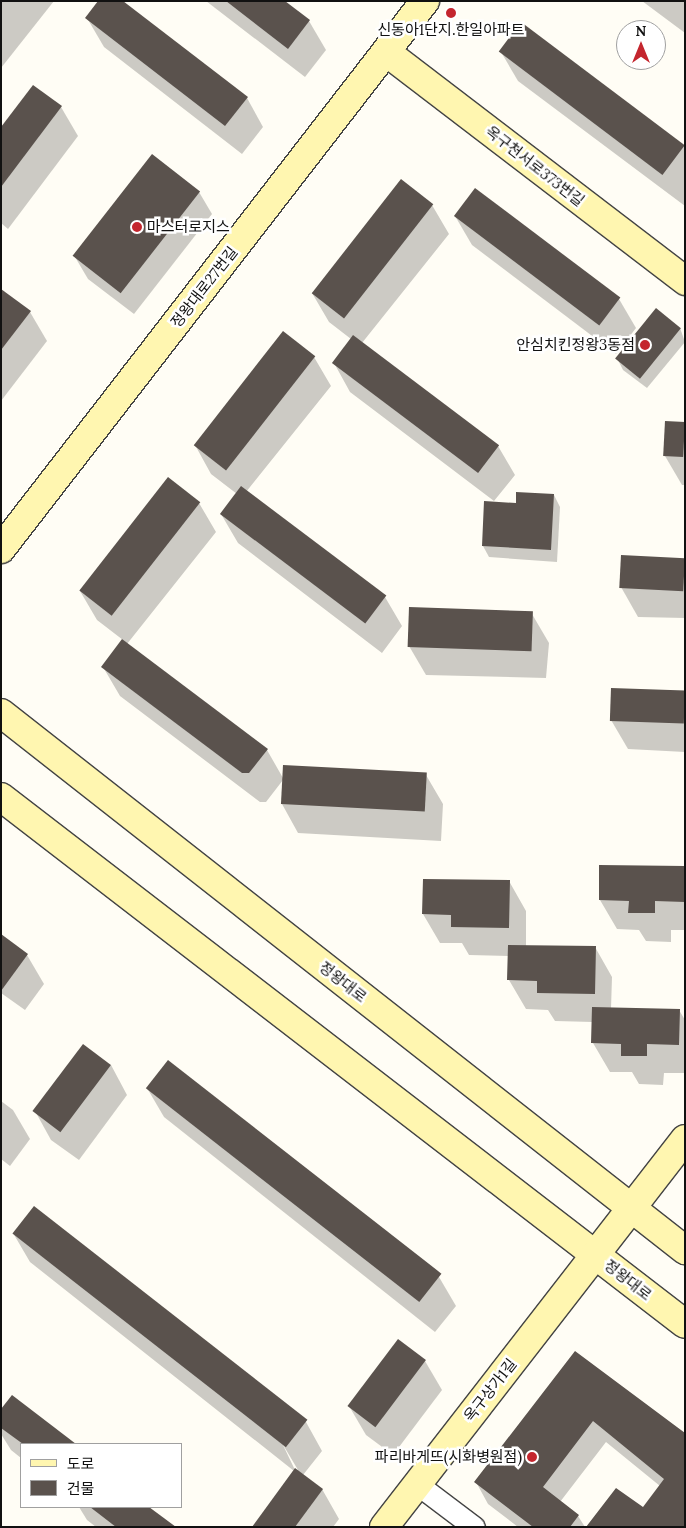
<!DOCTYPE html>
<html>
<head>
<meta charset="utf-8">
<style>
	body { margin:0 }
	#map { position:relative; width:686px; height:1528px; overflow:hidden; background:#fffdf5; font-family:Lora,"Noto Sans KR",serif }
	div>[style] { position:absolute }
	.shadow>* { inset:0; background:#0003 }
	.building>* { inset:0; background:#5a524d; transform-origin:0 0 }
	.roads { filter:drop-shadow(1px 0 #444) drop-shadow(-1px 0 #444) drop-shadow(0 1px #444) drop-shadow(0 -1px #444) }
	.street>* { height:21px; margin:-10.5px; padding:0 10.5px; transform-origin:10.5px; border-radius:10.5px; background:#fff }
	.secondary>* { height:28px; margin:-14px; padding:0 14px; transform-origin:14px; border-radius:14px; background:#fff6b0 }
	.dots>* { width:14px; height:14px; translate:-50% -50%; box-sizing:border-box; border:2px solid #fff; border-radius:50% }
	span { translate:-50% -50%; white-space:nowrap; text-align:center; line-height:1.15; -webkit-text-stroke:5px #fff; paint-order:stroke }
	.poi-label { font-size:15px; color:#111 }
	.left { translate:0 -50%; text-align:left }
	.right { translate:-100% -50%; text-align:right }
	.street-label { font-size:15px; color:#111 }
	.frame { position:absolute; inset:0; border:2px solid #111; pointer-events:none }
	.legend { position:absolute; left:20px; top:1443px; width:162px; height:65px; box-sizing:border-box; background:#fff; border:1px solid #a0a0a0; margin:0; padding:6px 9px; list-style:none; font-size:15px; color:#111 }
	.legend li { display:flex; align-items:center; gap:10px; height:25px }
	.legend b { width:25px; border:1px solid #a0a0a0 }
	.north { position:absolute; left:616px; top:20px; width:50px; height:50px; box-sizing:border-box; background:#fff; border:1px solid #a0a0a0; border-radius:50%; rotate:0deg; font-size:14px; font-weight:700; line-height:20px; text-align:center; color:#111 }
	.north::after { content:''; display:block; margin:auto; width:18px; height:22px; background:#c4262e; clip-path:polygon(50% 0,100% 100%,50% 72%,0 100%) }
</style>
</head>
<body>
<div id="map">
	<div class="shadow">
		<i style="clip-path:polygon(1px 1px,54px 1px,1px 68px)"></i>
		<i style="clip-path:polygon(206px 1px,283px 1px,309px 21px,326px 50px,305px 77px)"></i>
		<i style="clip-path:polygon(642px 1px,685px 1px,685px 33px)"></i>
		<i style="clip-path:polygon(87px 18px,247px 98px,263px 127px,242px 154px,104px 47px)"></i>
		<i style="clip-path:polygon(501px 52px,685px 146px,685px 206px,518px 81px)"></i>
		<i style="clip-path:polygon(61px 107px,78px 136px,8px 229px,1px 223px,1px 129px)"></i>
		<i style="clip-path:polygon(199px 192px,212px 214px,134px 314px,88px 279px,75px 257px)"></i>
		<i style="clip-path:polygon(432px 205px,449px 234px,362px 343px,498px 446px,515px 475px,494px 501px,350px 392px,334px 363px,351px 339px,329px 322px,312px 293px)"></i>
		<i style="clip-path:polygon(455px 216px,619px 299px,636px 328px,616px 354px,472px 245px)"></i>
		<i style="clip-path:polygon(1px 291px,30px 312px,47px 341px,1px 401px)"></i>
		<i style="clip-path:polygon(680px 328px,685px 342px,647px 388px,623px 370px,617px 358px)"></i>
		<i style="clip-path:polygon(314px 357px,331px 386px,246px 492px,385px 597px,402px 626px,382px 653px,238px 543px,221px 514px,237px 494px,211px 474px,195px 445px)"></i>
		<i style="clip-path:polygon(685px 424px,685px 485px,682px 485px,665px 456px)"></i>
		<i style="clip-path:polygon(554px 495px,560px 507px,557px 562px,489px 557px,483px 546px,517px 504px)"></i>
		<i style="clip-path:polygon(199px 503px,216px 532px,127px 644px,267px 750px,283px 778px,426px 775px,443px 804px,441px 841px,298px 833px,282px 804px,283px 780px,266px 802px,260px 802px,120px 696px,103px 667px,123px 640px,97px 620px,80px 591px)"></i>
		<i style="clip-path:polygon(685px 559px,685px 618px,638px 617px,621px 587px)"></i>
		<i style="clip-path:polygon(532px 614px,549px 643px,546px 678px,426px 675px,409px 646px)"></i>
		<i style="clip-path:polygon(685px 692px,685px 752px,628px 749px,611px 720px)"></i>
		<i style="clip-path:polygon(685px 867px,685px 930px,671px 930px,671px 942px,646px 941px,639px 930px,617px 929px,600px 900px)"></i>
		<i style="clip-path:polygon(509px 881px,526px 911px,526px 946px,595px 947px,612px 977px,611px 1009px,679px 1010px,685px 1020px,685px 1073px,664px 1073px,663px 1085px,639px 1084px,632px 1072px,610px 1072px,593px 1043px,593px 1022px,555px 1021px,548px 1010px,526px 1009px,509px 980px,509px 956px,469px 955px,462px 943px,440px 943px,423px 914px)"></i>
		<i style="clip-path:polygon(1px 935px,27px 955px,44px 984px,25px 1010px,1px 993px)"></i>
		<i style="clip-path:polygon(111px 1065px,127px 1095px,79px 1160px,51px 1140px,35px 1111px)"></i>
		<i style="clip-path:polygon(147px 1088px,439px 1277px,456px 1306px,435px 1332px,164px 1117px)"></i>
		<i style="clip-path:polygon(1px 1101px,13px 1110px,30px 1139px,10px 1166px,1px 1159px)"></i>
		<i style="clip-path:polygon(evenodd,13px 1233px,306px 1422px,322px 1451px,303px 1475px,322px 1489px,339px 1519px,333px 1527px,254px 1527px,294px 1471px,30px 1262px,13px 1233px,282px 1443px,298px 1470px,295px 1470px,282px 1443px)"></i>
		<i style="clip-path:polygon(575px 1353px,685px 1435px,685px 1527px,643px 1509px,660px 1486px,606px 1442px,560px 1502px,578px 1516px,585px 1527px,518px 1527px,488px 1504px,476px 1482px)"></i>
		<i style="clip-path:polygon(425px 1361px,442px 1390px,393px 1455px,366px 1435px,349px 1406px)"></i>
		<i style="clip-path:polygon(12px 1397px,74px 1444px,21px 1444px,21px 1458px,11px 1450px,1px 1434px,1px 1411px)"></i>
		<i style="clip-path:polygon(79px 1507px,147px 1507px,174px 1527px,96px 1527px,87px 1520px)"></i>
	</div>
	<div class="building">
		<i style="clip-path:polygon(98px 1px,123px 1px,248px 97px,225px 126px,85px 18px)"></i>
		<i style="clip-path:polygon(226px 1px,285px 1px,310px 20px,288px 49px)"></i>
		<i style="left:521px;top:22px;width:205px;height:37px;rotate:37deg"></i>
		<i style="clip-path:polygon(33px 85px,62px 106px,1px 187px,1px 127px)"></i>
		<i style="left:152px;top:154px;width:61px;height:129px;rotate:38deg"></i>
		<i style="left:401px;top:179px;width:41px;height:145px;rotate:38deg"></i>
		<i style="left:475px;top:188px;width:182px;height:35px;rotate:37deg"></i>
		<i style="clip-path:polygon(1px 289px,31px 311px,1px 350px)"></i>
		<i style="left:656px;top:308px;width:32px;height:65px;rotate:39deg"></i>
		<i style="left:283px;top:331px;width:41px;height:145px;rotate:38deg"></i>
		<i style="left:353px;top:335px;width:183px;height:35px;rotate:37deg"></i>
		<i style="left:665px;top:421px;width:20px;height:35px;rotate:3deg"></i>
		<i style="left:168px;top:477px;width:41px;height:144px;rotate:38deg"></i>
		<i style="left:241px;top:486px;width:182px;height:35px;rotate:37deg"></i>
		<i style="clip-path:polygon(516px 492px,554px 494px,551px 550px,482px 546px,484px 501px,516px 503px)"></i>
		<i style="left:621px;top:555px;width:64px;height:33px;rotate:3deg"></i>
		<i style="left:409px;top:607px;width:124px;height:40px;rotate:2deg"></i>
		<i style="clip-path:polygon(122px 639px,268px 749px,249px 773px,242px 773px,101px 667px)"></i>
		<i style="left:611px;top:688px;width:74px;height:33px;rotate:2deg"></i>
		<i style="left:283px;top:765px;width:144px;height:39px;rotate:3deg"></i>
		<i style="clip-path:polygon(599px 865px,685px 866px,685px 902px,655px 901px,655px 913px,628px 913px,629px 901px,599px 900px)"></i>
		<i style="clip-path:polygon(423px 879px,510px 880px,509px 928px,451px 927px,451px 915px,422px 914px)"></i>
		<i style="clip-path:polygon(1px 934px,28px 954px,1px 991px)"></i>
		<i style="clip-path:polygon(508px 945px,596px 946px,595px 994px,537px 993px,537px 981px,507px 980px)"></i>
		<i style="clip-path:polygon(592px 1007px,680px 1009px,679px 1045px,647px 1044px,647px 1056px,621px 1056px,621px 1044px,591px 1043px)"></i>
		<i style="left:83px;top:1044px;width:35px;height:84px;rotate:37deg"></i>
		<i style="left:168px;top:1060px;width:347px;height:36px;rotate:38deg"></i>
		<i style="left:34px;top:1206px;width:347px;height:35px;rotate:38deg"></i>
		<i style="left:398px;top:1339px;width:35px;height:84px;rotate:37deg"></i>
		<i style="clip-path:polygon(575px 1351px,685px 1433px,685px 1527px,586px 1527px,616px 1488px,643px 1507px,664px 1479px,593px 1421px,543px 1487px,579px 1515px,570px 1527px,533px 1527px,474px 1482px)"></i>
		<i style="clip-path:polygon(12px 1395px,76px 1444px,23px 1444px,1px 1428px,1px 1409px)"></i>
		<i style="clip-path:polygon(295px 1468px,323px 1489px,295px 1527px,252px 1527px)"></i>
		<i style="clip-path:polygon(90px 1507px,149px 1507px,176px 1527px,116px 1527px)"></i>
	</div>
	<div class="roads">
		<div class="street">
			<i style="left:417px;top:1484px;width:71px;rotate:37deg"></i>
		</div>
		<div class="secondary">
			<i style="left:386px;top:52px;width:377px;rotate:37.4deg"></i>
			<i style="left:1px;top:549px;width:693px;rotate:-52.27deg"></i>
			<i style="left:1px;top:713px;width:870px;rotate:38.14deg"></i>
			<i style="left:1px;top:797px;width:863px;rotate:37.61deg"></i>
			<i style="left:384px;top:1527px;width:491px;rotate:-52.2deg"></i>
		</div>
	</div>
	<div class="dots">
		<i style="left:451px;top:13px;background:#c4262e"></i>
		<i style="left:137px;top:227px;background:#c4262e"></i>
		<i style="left:645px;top:345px;background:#c4262e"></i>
		<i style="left:532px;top:1457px;background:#c4262e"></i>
	</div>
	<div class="poi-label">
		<span style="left:451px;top:30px">신동아1단지.한일아파트</span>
		<span class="left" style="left:147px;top:227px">마스터로지스</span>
		<span class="right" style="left:635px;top:345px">안심치킨정왕3동점</span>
		<span class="right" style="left:522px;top:1457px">파리바게뜨(시화병원점)</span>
	</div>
	<div class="street-label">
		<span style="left:535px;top:166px;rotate:38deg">옥구천서로373번길</span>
		<span style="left:204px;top:287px;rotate:-52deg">정왕대로27번길</span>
		<span style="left:343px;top:982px;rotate:38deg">정왕대로</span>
		<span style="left:628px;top:1280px;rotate:38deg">정왕대로</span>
		<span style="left:490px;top:1390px;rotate:-52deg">옥구상가1길</span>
	</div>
	<div class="frame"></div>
	<ul class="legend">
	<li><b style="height:6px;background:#fff6b0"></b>도로</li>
	<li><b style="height:14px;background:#5a524d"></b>건물</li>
	</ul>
	<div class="north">N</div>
</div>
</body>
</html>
